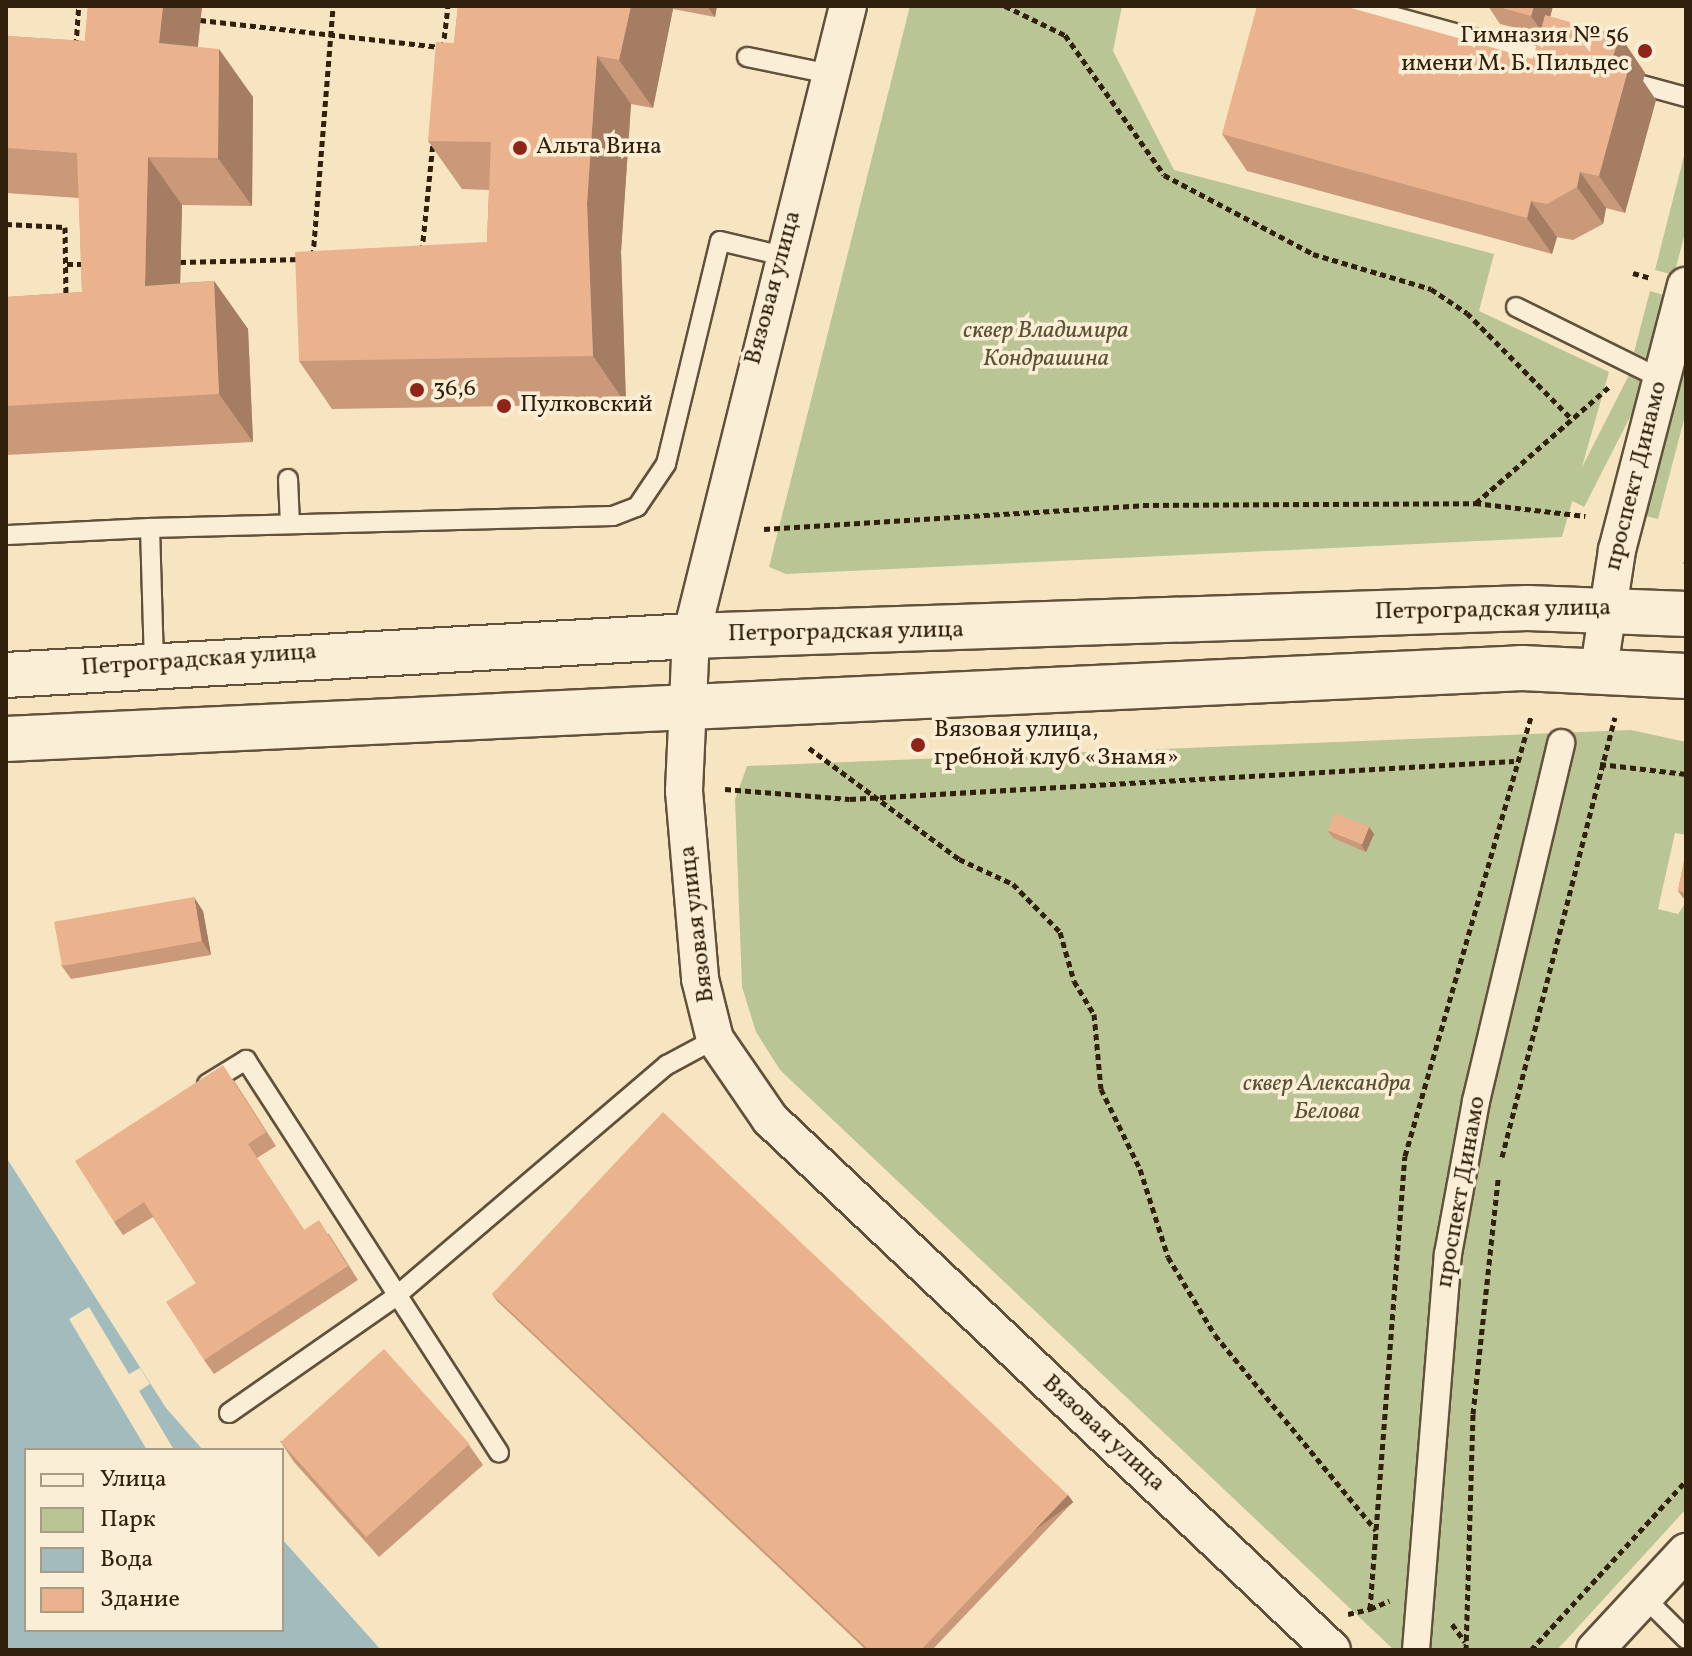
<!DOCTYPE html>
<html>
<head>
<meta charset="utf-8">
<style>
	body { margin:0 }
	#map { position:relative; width:1692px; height:1656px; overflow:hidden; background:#f7e5c2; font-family:Vollkorn,serif }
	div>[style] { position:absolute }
	.green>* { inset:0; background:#bac595; transform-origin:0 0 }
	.water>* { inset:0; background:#a2bcbe }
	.pier>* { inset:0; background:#f7e5c2 }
	.path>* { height:5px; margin-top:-2.5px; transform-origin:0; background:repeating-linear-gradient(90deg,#30200c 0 6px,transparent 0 10px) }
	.roads { filter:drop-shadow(2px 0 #62513a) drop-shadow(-2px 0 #62513a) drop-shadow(0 2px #62513a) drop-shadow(0 -2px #62513a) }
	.service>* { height:18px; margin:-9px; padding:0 9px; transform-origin:9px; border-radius:9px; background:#faeed7 }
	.pedestrian>* { height:26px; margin:-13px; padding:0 13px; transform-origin:13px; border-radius:13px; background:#faeed7 }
	.minor>* { height:36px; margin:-18px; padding:0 18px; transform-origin:18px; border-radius:18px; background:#faeed7 }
	.tertiary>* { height:44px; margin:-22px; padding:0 22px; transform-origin:22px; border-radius:22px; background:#faeed7 }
	.wall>* { inset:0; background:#ca997a }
	.shaded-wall>* { inset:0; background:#a47d63; transform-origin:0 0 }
	.building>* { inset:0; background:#ebb28e; transform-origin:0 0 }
	.dots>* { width:22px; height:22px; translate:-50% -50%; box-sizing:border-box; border:4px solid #faeed7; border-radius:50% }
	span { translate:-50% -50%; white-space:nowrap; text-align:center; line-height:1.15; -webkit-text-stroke:7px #faeed7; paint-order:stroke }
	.poi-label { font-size:24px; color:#30200c }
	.right { translate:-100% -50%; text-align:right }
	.left { translate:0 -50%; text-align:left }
	.street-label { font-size:24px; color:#30200c }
	.park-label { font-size:24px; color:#595235; font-style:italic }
	.frame { position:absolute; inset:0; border:8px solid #30200c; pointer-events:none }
	.legend { position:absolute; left:24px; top:1448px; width:260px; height:184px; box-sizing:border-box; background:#faeed7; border:2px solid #a99c86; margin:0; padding:10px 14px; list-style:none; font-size:24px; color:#30200c }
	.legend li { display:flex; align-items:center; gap:16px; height:40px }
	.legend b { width:40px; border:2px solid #a99c86 }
</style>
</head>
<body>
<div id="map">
	<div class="green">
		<i style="clip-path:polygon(910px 6px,1122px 6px,1113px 51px,1174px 170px,1494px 254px,1479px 311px,1609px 372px,1562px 537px,786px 574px,769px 567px)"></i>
		<i style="clip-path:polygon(1686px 148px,1686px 229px,1674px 275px,1655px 270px)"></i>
		<i style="clip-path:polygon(1650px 291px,1667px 296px,1652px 361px,1634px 352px)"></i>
		<i style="clip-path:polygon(1686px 347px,1686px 412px,1658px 519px,1642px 515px)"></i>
		<i style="left:1629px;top:375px;width:20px;height:138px;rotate:27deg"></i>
		<i style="clip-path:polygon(1631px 730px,1686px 742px,1686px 835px,1675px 833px,1658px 909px,1678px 914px,1686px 902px,1686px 1509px,1557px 1650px,1394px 1650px,780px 1070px,756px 1032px,742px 987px,735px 799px,747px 766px)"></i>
	</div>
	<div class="water">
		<i style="clip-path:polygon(6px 1157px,166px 1408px,203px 1450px,26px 1450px,26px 1630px,282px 1630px,282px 1539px,381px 1650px,6px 1650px)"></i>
	</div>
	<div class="pier">
		<i style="clip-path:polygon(89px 1307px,129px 1374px,140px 1368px,150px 1384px,139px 1391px,174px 1450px,147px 1450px,69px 1319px)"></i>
	</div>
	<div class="path">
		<i style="left:1005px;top:6px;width:67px;rotate:25.8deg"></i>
		<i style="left:1065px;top:35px;width:171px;rotate:54.7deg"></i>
		<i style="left:1164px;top:175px;width:169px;rotate:27.9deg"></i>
		<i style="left:1313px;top:254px;width:123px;rotate:16.5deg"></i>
		<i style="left:1431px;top:289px;width:43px;rotate:33.7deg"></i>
		<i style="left:1467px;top:313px;width:149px;rotate:45.3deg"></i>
		<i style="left:200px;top:20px;width:244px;rotate:6.4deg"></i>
		<i style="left:76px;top:45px;width:39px;rotate:-86deg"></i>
		<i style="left:443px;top:48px;width:42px;rotate:-83.2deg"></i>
		<i style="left:6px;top:224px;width:59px;rotate:2.9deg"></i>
		<i style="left:65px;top:227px;width:72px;rotate:89.2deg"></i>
		<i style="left:422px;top:251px;width:110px;rotate:-84.2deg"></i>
		<i style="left:313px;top:256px;width:251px;rotate:-85.4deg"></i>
		<i style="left:180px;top:262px;width:121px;rotate:-1.4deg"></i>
		<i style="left:67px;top:264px;width:21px"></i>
		<i style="left:1633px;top:273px;width:18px;rotate:16deg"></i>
		<i style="left:1476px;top:503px;width:178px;rotate:-41.1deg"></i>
		<i style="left:764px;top:529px;width:380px;rotate:-3.6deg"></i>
		<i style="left:1143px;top:505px;width:332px;rotate:-0.3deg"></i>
		<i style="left:1475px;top:503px;width:111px;rotate:6.7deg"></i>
		<i style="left:1686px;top:563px;width:1px;rotate:-90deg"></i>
		<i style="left:809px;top:748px;width:187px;rotate:36.5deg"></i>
		<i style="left:959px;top:859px;width:60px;rotate:24.8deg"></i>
		<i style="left:1013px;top:884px;width:67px;rotate:45.6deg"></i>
		<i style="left:1060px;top:932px;width:51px;rotate:74.1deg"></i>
		<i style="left:1074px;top:981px;width:39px;rotate:59deg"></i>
		<i style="left:1094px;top:1014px;width:75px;rotate:84.7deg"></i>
		<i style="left:1101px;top:1089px;width:89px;rotate:64deg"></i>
		<i style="left:1140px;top:1169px;width:92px;rotate:72.3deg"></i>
		<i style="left:1168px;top:1257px;width:91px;rotate:58.9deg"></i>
		<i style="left:1215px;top:1335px;width:253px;rotate:50.5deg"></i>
		<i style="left:1600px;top:764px;width:87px;rotate:6.6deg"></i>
		<i style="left:725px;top:789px;width:125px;rotate:4.6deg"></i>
		<i style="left:850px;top:799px;width:665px;rotate:-3.28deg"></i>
		<i style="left:1502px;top:1157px;width:454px;rotate:-75.6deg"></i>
		<i style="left:1370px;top:1609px;width:21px;rotate:-23deg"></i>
		<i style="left:1348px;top:1614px;width:23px;rotate:-13deg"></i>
		<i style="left:1370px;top:1609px;width:454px;rotate:-85.6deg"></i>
		<i style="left:1405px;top:1156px;width:457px;rotate:-74deg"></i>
		<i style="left:1452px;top:1624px;width:22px;rotate:54deg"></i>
		<i style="left:1466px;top:1650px;width:236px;rotate:-88.3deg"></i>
		<i style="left:1473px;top:1414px;width:236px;rotate:-83.9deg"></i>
		<i style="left:1531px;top:1650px;width:229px;rotate:-47.5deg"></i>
	</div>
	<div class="roads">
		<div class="service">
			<i style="left:1356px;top:6px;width:208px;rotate:15.3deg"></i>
			<i style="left:747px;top:57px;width:85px;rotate:11.6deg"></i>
			<i style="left:1642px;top:85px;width:46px;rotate:15.3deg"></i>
			<i style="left:1516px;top:307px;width:163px;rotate:26.3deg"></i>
			<i style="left:288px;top:479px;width:45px;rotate:87.5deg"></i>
			<i style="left:6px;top:535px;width:144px;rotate:-2.8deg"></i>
			<i style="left:154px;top:663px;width:135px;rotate:-91.7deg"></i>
			<i style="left:150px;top:528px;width:463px;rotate:-1.5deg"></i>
			<i style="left:613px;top:516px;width:26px;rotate:-21deg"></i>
			<i style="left:637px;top:507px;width:52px;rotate:-56deg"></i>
			<i style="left:666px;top:464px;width:229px;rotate:-76.4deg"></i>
			<i style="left:720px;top:241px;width:65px;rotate:13.4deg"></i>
			<i style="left:207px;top:1084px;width:46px;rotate:-31.6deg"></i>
			<i style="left:246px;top:1060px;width:467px;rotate:57.2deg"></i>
			<i style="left:229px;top:1413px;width:203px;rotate:-34.9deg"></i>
			<i style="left:395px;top:1297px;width:358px;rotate:-40.5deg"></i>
			<i style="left:667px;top:1065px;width:55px;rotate:-28.4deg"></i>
			<i style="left:1644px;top:1597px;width:59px;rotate:45deg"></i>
		</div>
		<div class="pedestrian">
			<i style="left:1416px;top:1650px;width:397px;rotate:-85.4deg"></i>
			<i style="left:1448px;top:1254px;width:156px;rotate:-79.6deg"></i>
			<i style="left:1476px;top:1101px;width:368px;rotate:-76.6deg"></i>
		</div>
		<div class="minor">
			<i style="left:848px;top:6px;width:649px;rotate:103.99deg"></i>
			<i style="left:691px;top:636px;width:155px;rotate:92.6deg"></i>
			<i style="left:684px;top:791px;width:189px;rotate:85.1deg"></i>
			<i style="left:700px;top:979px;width:62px;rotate:76deg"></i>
			<i style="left:715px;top:1039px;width:97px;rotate:55.5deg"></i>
			<i style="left:770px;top:1119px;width:773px;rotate:43.38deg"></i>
			<i style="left:1599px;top:668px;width:119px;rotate:-81.3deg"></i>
			<i style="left:1617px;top:550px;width:273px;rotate:-75.4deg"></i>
			<i style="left:1595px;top:1650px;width:134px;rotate:-47.1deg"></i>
		</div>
		<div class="tertiary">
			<i style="left:6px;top:675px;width:686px;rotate:-3.26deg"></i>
			<i style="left:691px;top:636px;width:837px;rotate:-1.92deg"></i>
			<i style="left:1528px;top:608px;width:158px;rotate:2.2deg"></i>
			<i style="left:6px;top:739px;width:1518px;rotate:-2.68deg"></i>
			<i style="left:1522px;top:668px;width:164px;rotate:2.8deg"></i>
		</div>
	</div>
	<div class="wall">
		<i style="clip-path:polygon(88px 6px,202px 6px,198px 47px,253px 97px,252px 206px,182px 205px,180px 283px,214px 281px,248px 329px,253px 442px,6px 455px,6px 297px,82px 292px,79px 198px,6px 193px,6px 36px,85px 41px)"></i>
		<i style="clip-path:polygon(458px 6px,717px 6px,715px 17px,673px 9px,653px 108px,631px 104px,621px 252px,626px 404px,332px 409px,299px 361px,487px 242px,489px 190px,462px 189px,428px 141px,454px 43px)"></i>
		<i style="clip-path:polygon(1488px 6px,1553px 6px,1550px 17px,1620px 36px,1645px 73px,1643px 81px,1656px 100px,1625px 213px,1606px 208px,1603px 224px,1573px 240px,1557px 237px,1552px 254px,1247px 171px,1222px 134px,1533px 59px,1540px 34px,1500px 24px)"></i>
		<i style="clip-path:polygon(1369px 827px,1374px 834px,1366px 852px,1333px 838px,1328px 831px)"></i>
		<i style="clip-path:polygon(1686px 851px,1686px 899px,1683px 898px,1678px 891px)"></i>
		<i style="clip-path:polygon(203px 911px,211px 955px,71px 979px,61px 965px)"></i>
		<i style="clip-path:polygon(233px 1079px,276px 1146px,257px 1158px,304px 1230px,329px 1234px,358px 1280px,214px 1374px,204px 1360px,196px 1283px,153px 1217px,123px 1235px,114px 1222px)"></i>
		<i style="clip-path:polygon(492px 1294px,1068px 1495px,1073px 1502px,932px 1650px,866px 1650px,497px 1301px)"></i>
		<i style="clip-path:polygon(280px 1441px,469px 1445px,483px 1465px,379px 1557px,294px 1462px)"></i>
	</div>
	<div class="shaded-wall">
		<i style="clip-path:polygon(163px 6px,202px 6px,193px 91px,159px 43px)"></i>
		<i style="clip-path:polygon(631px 6px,671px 6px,673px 9px,653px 108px,619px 60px)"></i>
		<i style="clip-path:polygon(707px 6px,717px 6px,715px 17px)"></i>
		<i style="clip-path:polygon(1534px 6px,1553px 6px,1545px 36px,1531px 16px)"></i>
		<i style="clip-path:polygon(1620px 36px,1645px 73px,1643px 81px,1656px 100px,1625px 213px,1599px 176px,1612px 59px)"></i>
		<i style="clip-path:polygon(219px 49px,253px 97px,252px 206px,218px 158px)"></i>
		<i style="clip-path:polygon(597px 56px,631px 104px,621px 252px,626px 404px,593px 356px,587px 204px)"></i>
		<i style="clip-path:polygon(148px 157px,182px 205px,179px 334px,145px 286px)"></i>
		<i style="clip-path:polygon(1580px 172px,1606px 208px,1603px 224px,1577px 187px)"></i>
		<i style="clip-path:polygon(1531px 201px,1557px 237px,1552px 254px,1527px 218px)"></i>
		<i style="clip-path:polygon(214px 281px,248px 329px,253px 442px,219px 394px)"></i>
		<i style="clip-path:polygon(1369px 827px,1374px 834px,1366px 852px,1361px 845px)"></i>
		<i style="clip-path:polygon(194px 897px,203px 911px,211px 955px,202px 941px)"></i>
		<i style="left:1068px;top:1495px;width:9px;height:214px;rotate:54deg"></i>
	</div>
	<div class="building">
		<i style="clip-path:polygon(88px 6px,163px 6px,159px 43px,219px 49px,218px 158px,148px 157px,145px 286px,214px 281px,219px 394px,6px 406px,6px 297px,82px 292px,77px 153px,6px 148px,6px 36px,85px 41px)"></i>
		<i style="clip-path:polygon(458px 6px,631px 6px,619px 60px,597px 56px,587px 204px,593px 356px,299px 361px,295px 252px,487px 242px,491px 142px,428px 141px,436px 42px,454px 43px)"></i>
		<i style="clip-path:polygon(1257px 6px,1344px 6px,1533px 59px,1545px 15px,1620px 36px,1612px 59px,1630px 63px,1599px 176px,1580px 172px,1577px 187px,1547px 204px,1531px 201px,1527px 218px,1222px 134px)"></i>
		<i style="clip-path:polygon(1495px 6px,1534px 6px,1531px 16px)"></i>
		<i style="left:1335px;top:813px;width:37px;height:19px;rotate:22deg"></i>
		<i style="clip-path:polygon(1686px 851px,1686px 893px,1678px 891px)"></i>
		<i style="left:194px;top:897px;width:45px;height:142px;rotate:80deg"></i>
		<i style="clip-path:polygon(223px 1065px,266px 1132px,248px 1144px,304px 1230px,319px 1220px,348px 1266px,204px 1360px,166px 1302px,196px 1283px,144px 1202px,114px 1222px,75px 1161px)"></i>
		<i style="clip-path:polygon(663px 1112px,1068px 1495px,921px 1650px,869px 1650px,492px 1294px)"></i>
		<i style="left:384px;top:1349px;width:128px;height:139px;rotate:48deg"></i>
	</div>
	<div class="dots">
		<i style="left:1645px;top:51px;background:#8f2418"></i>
		<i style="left:520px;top:148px;background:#8f2418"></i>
		<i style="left:417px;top:390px;background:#8f2418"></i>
		<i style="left:504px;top:406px;background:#8f2418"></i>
		<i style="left:918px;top:745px;background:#8f2418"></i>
	</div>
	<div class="poi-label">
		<span class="right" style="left:1629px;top:51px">Гимназия № 56<br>имени М. Б. Пильдес</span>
		<span class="left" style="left:536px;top:148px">Альта Вина</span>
		<span class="left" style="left:433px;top:390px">36,6</span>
		<span class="left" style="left:520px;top:406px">Пулковский</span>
		<span class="left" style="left:934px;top:745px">Вязовая улица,<br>гребной клуб «Знамя»</span>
	</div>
	<div class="street-label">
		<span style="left:774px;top:288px;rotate:-75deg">Вязовая улица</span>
		<span style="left:1637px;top:476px;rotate:-76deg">проспект Динамо</span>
		<span style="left:1493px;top:611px;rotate:-1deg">Петроградская улица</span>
		<span style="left:846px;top:633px;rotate:-1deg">Петроградская улица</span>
		<span style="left:199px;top:661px;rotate:-4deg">Петроградская улица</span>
		<span style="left:698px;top:924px;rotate:-97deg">Вязовая улица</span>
		<span style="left:1462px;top:1192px;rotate:-80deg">проспект Динамо</span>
		<span style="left:1103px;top:1434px;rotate:43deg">Вязовая улица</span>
	</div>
	<div class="park-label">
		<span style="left:1046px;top:346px">сквер Владимира<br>Кондрашина</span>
		<span style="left:1327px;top:1099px">сквер Александра<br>Белова</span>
	</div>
	<div class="frame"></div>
	<ul class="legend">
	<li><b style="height:10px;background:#faeed7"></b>Улица</li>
	<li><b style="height:22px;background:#bac595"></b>Парк</li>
	<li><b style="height:22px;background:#a2bcbe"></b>Вода</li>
	<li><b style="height:22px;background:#ebb28e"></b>Здание</li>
	</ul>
</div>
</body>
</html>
